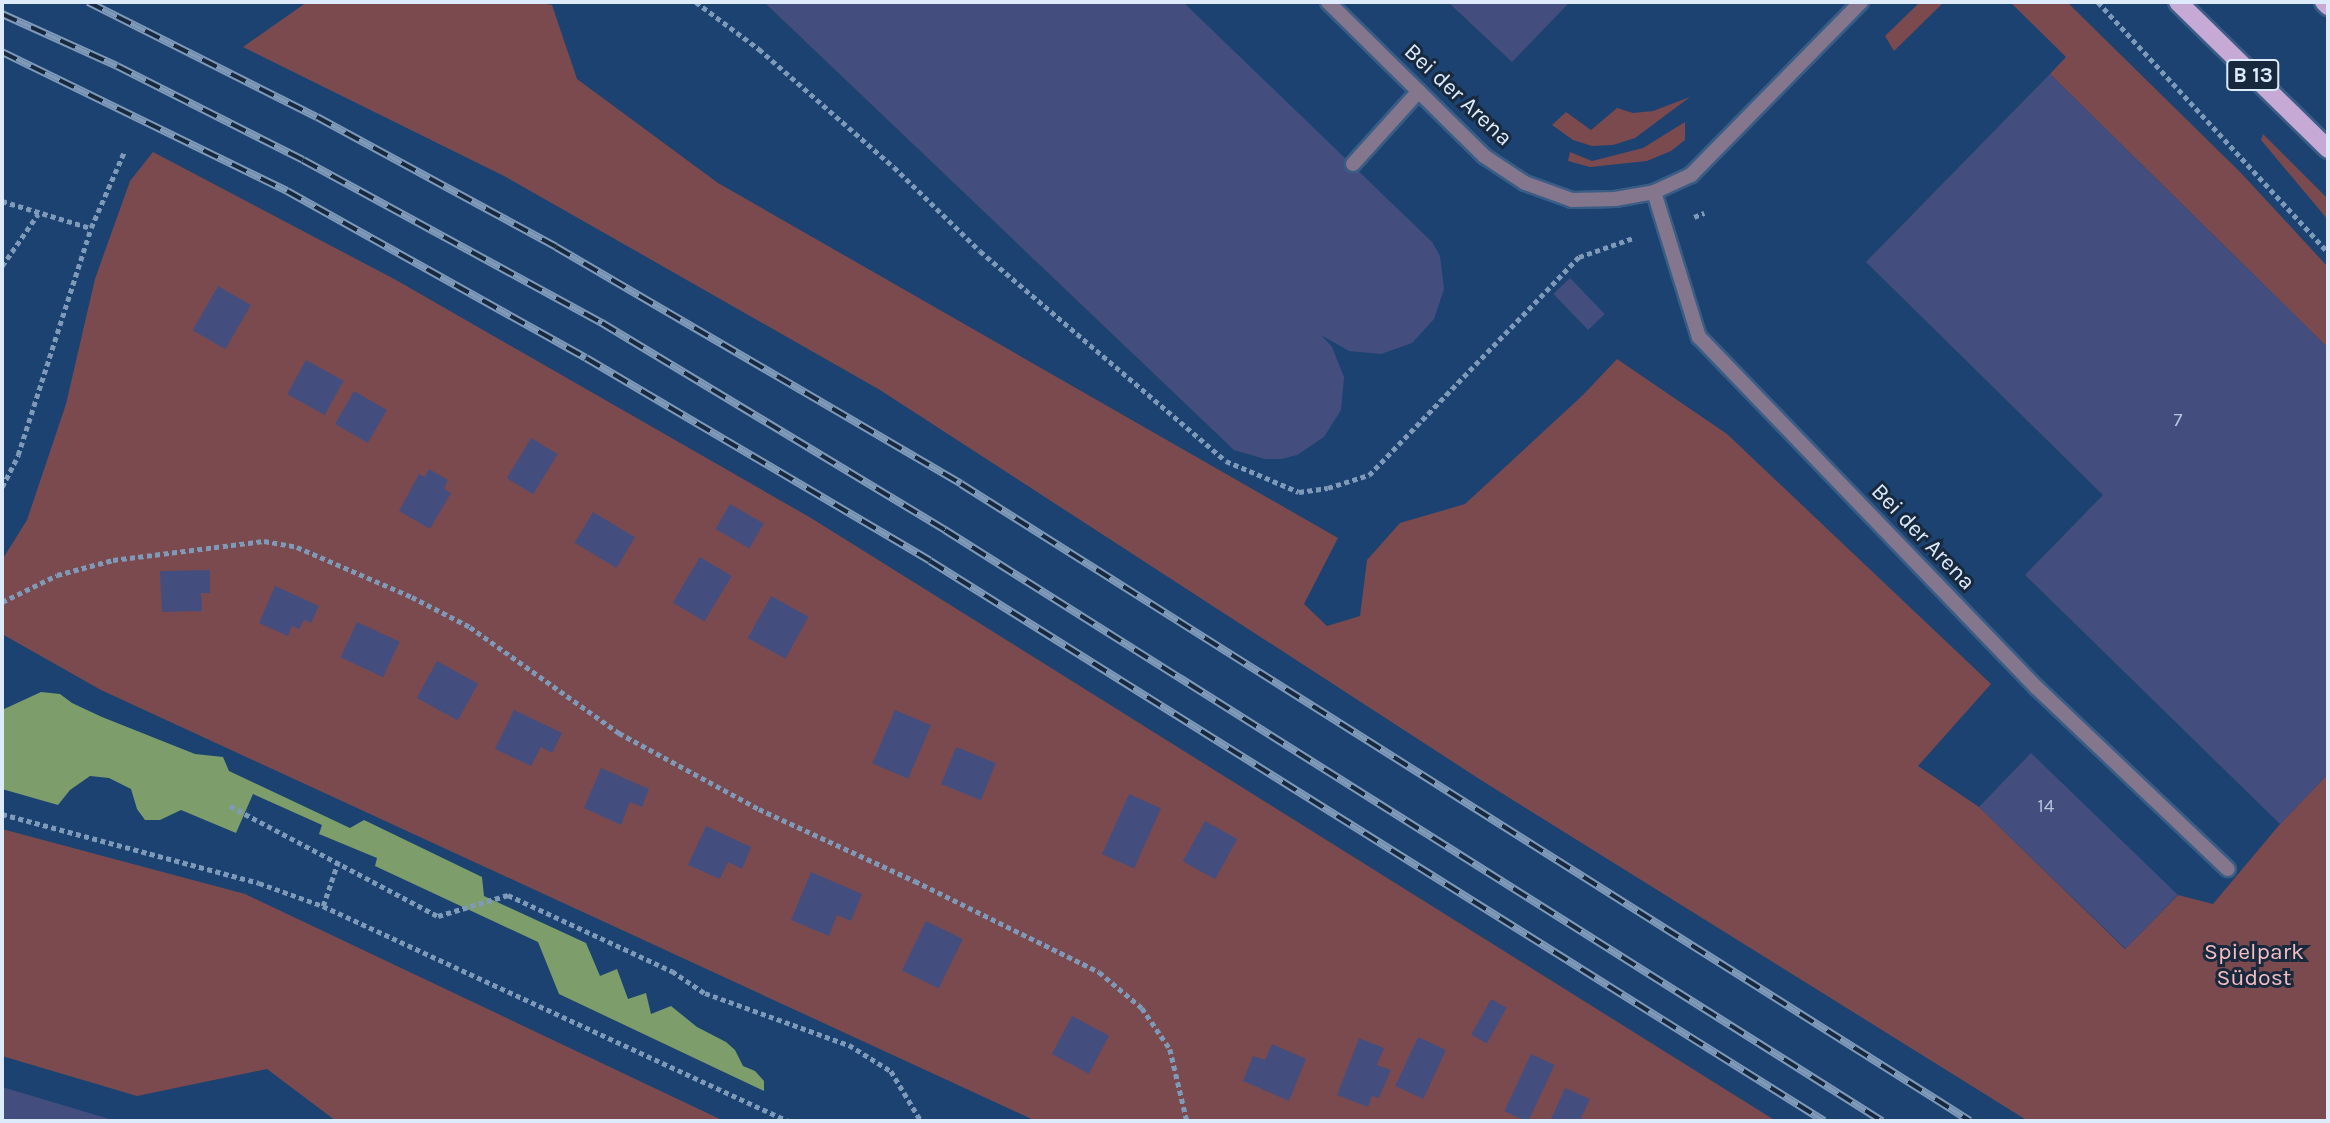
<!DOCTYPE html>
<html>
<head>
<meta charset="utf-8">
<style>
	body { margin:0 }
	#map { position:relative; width:2330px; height:1123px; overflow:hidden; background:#1b4270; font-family:Karla,sans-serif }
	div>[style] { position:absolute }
	.green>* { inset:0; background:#7b4a4e }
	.water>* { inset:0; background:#7d9d6a }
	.building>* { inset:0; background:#444e7e; transform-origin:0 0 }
	.path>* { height:4.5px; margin-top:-2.25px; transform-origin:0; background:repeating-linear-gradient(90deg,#7f9ab9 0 5px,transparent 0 8.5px) }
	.roads { filter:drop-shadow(2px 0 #3a5d86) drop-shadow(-2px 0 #3a5d86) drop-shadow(0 2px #3a5d86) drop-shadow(0 -2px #3a5d86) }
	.lane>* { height:14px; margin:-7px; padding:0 7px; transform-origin:7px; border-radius:7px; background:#84768c }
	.street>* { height:14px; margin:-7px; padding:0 7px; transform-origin:7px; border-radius:7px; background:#84768c }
	.primary>* { height:18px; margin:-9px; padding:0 9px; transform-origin:9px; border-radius:9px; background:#c6a9d4 }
	.rail>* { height:8px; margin-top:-4px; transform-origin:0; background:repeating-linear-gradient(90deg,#18293e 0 16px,#7f99b8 0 32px); box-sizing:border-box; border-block:2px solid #7f99b8 }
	span { translate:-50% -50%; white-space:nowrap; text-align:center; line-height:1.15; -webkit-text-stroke:6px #18293e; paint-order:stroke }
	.number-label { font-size:19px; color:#b7c4dc }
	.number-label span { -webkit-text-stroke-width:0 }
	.shield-label span { padding:2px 5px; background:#18293e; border:2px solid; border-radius:5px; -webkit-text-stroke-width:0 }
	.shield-label { font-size:21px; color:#ddebfc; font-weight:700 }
	.street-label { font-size:23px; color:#ddebfc }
	.park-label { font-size:23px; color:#f7bec1 }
	.frame { position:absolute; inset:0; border:4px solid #ddebfc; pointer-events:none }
</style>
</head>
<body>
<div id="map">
	<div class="green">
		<i style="clip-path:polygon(307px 2px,535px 2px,552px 5px,577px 79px,718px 183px,1338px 538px,1304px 604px,1327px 626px,1360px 616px,1367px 560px,1400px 523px,1465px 504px,1583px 395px,1617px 359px,1727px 434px,1991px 684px,1918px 766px,1979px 807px,2125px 949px,2178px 895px,2213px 904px,2280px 824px,2328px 774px,2328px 1121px,2028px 1121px,1484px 782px,880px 390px,506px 177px,243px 47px)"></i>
		<i style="clip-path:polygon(1920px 2px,1944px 2px,1894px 51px,1885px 36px)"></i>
		<i style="clip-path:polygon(2010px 2px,2067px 2px,2241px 173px,2328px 267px,2328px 348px,2050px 74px,2066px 57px)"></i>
		<i style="clip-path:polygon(1690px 97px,1635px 138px,1613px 145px,1592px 146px,1573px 140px,1552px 125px,1566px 112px,1591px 130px,1617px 108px,1633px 113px,1653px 111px)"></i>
		<i style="clip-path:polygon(1685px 122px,1685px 140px,1671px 151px,1647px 161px,1590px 167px,1568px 161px,1570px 152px,1592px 161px,1643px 148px)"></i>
		<i style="clip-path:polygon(2263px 134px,2328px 199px,2328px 220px,2261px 140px)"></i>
		<i style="clip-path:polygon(153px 152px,396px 280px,811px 518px,1776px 1121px,1036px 1121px,101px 690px,2px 634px,2px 560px,27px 520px,66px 404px,95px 279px,130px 181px)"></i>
		<i style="clip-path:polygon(2px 829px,245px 894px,724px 1121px,336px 1121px,267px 1069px,137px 1096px,2px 1056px)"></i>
	</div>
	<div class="water">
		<i style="clip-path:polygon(41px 692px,60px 694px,72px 703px,102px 717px,195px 754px,223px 757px,229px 771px,350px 828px,364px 820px,482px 877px,484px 896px,586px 943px,600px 976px,617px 969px,628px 999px,646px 993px,651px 1014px,671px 1006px,697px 1027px,726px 1042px,735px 1050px,743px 1066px,755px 1071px,764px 1081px,764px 1091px,559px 994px,538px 942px,375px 866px,377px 858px,319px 834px,322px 825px,253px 794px,236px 833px,181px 810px,160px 820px,145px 820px,137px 809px,131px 789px,109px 778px,90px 776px,70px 790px,58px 805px,2px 789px,2px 710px)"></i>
	</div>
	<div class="building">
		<i style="clip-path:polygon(764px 2px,1183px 2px,1432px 242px,1440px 256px,1444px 289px,1434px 319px,1412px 343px,1381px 354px,1349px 351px,1321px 335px,1332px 347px,1344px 377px,1341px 410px,1324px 437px,1297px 455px,1281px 459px,1265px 459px,1234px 450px)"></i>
		<i style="clip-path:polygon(1448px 2px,1570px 2px,1512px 62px)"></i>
		<i style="clip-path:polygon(2050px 74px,2328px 348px,2328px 774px,2280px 824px,2025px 575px,2103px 495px,1866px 262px)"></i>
		<i style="left:1570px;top:278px;width:50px;height:23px;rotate:46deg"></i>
		<i style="left:218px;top:286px;width:38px;height:51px;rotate:30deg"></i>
		<i style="left:306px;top:360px;width:43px;height:39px;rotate:29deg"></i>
		<i style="left:354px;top:391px;width:38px;height:38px;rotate:30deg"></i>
		<i style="left:531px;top:438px;width:31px;height:47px;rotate:31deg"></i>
		<i style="clip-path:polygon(429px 469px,448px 480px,444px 489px,451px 493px,430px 529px,399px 511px,419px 474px,425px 477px)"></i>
		<i style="left:730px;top:504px;width:39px;height:29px;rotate:30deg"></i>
		<i style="left:593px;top:512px;width:49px;height:36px;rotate:31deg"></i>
		<i style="left:700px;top:557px;width:37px;height:53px;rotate:31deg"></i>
		<i style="clip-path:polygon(210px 570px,210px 593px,201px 593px,202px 611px,162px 612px,160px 571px)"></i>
		<i style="clip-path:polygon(275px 586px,319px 606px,311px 623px,304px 620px,299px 629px,292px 626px,288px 636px,259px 623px)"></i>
		<i style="left:771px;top:596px;width:43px;height:48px;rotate:29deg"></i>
		<i style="left:357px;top:622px;width:47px;height:39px;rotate:25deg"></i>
		<i style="left:437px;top:661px;width:47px;height:42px;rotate:29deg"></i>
		<i style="clip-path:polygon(514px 710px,562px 733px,552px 753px,541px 747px,531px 766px,495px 749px)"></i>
		<i style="left:895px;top:710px;width:39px;height:58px;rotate:23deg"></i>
		<i style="left:956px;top:747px;width:43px;height:40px;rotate:22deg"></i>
		<i style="left:2031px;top:753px;width:204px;height:75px;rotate:44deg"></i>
		<i style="clip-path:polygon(601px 768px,649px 789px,642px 807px,630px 802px,621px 825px,584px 808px)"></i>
		<i style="left:1129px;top:794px;width:35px;height:66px;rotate:24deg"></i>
		<i style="left:1205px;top:821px;width:37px;height:46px;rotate:29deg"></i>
		<i style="clip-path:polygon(706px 826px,751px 847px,742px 869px,728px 862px,720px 879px,688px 865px)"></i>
		<i style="clip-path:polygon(811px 872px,862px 894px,851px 921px,837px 915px,829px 936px,791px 920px)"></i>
		<i style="left:926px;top:921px;width:41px;height:55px;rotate:26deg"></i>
		<i style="left:1491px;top:999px;width:18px;height:41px;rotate:29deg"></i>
		<i style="left:1072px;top:1016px;width:42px;height:43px;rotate:28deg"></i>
		<i style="left:1418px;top:1037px;width:31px;height:54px;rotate:25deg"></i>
		<i style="clip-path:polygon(1359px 1038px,1384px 1048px,1377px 1065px,1391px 1070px,1379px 1098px,1372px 1096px,1368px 1107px,1337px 1095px)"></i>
		<i style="clip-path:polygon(1272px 1044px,1306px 1059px,1289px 1101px,1243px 1081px,1253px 1056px,1265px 1060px)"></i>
		<i style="left:1531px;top:1054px;width:26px;height:63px;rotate:25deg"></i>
		<i style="clip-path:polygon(2px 1087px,116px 1121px,2px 1121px)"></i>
		<i style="clip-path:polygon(1565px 1088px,1590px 1099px,1581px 1118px,1589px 1121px,1550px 1121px)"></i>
	</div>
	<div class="path">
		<i style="left:571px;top:2px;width:6px"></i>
		<i style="left:696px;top:2px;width:79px;rotate:36.7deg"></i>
		<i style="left:759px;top:49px;width:179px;rotate:41.2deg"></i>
		<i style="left:894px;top:167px;width:120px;rotate:44.3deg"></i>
		<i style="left:980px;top:251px;width:323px;rotate:40.5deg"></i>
		<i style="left:1226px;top:461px;width:79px;rotate:23deg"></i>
		<i style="left:1299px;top:492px;width:29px;rotate:-8deg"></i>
		<i style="left:1328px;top:488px;width:43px;rotate:-17.6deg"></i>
		<i style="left:1369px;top:475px;width:303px;rotate:-46.1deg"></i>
		<i style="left:1579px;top:257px;width:57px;rotate:-19.4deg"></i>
		<i style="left:2098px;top:2px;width:340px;rotate:47.4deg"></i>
		<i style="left:2px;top:201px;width:93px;rotate:16.9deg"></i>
		<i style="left:1694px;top:217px;width:11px;rotate:-22deg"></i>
		<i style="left:2px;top:266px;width:63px;rotate:-55.3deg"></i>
		<i style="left:2px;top:487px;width:36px;rotate:-63deg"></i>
		<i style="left:18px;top:455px;width:238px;rotate:-72.2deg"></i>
		<i style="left:91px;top:228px;width:83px;rotate:-66.5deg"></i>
		<i style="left:2px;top:602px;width:61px;rotate:-26.1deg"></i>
		<i style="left:57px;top:575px;width:58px;rotate:-15deg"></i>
		<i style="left:113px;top:560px;width:152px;rotate:-7.2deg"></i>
		<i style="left:264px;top:541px;width:34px;rotate:10deg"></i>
		<i style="left:297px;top:547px;width:125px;rotate:23.5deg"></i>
		<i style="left:412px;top:597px;width:65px;rotate:27.3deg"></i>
		<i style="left:470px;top:627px;width:183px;rotate:35.4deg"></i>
		<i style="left:619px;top:733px;width:159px;rotate:28.5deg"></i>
		<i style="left:759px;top:809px;width:172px;rotate:24.8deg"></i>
		<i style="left:915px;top:881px;width:205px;rotate:26.3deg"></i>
		<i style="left:1099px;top:972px;width:56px;rotate:39.9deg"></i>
		<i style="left:1142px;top:1008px;width:50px;rotate:55.7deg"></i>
		<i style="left:1170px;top:1049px;width:74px;rotate:76.7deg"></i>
		<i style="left:230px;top:806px;width:235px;rotate:27.9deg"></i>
		<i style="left:438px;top:916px;width:73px;rotate:-16.7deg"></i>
		<i style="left:508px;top:895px;width:181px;rotate:24.9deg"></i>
		<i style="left:672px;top:971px;width:40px;rotate:34deg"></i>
		<i style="left:705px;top:993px;width:153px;rotate:19.9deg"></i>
		<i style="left:849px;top:1045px;width:49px;rotate:31.8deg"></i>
		<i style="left:891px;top:1071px;width:58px;rotate:59deg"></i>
		<i style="left:2px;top:814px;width:266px;rotate:15deg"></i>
		<i style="left:259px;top:883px;width:68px;rotate:19.8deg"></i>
		<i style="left:323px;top:906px;width:512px;rotate:24.81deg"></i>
		<i style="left:323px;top:906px;width:46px;rotate:-71.2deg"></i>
	</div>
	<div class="roads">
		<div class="lane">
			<i style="left:1353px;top:164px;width:98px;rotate:-47.9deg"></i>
		</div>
		<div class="street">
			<i style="left:1328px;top:2px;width:219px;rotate:44.6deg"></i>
			<i style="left:1484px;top:156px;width:49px;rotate:33.4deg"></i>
			<i style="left:1525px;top:183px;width:50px;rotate:19.9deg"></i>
			<i style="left:1572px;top:200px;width:43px;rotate:-1.3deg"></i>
			<i style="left:1615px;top:199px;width:40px;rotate:-10deg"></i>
			<i style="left:1654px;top:192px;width:41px;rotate:-24.7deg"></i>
			<i style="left:1691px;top:175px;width:243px;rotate:-45.5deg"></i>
			<i style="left:1654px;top:192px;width:152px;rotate:72.8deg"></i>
			<i style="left:1699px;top:337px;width:487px;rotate:46.1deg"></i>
			<i style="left:2037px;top:688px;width:263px;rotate:43.5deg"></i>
		</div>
		<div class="primary">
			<i style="left:2178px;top:2px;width:210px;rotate:44.4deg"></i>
			<i style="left:2324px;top:2px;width:6px;rotate:45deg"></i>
		</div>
	</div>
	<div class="rail">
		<i style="left:88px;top:2px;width:256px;rotate:26.7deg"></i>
		<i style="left:317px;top:117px;width:272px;rotate:28.5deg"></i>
		<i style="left:556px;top:247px;width:469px;rotate:30.3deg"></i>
		<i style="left:961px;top:484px;width:1193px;rotate:32.26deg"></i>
		<i style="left:2px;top:14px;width:126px;rotate:24.3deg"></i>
		<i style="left:117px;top:66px;width:208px;rotate:26.8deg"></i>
		<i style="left:303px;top:160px;width:341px;rotate:28.6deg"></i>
		<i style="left:602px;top:323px;width:401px;rotate:31.1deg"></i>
		<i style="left:945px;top:530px;width:1108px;rotate:32.24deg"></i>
		<i style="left:2px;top:52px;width:317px;rotate:26deg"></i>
		<i style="left:287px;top:191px;width:342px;rotate:29.2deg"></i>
		<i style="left:586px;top:358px;width:399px;rotate:30.5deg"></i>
		<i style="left:930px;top:561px;width:1055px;rotate:32.06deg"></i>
	</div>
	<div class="number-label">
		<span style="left:2178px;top:421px">7</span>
		<span style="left:2046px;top:807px">14</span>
	</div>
	<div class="shield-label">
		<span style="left:2253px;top:75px">B 13</span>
	</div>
	<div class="street-label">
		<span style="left:1458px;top:95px;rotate:43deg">Bei der Arena</span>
		<span style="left:1923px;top:537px;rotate:46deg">Bei der Arena</span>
	</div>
	<div class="park-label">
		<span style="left:2254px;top:965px">Spielpark<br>Südost</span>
	</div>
	<div class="frame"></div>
</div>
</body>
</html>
